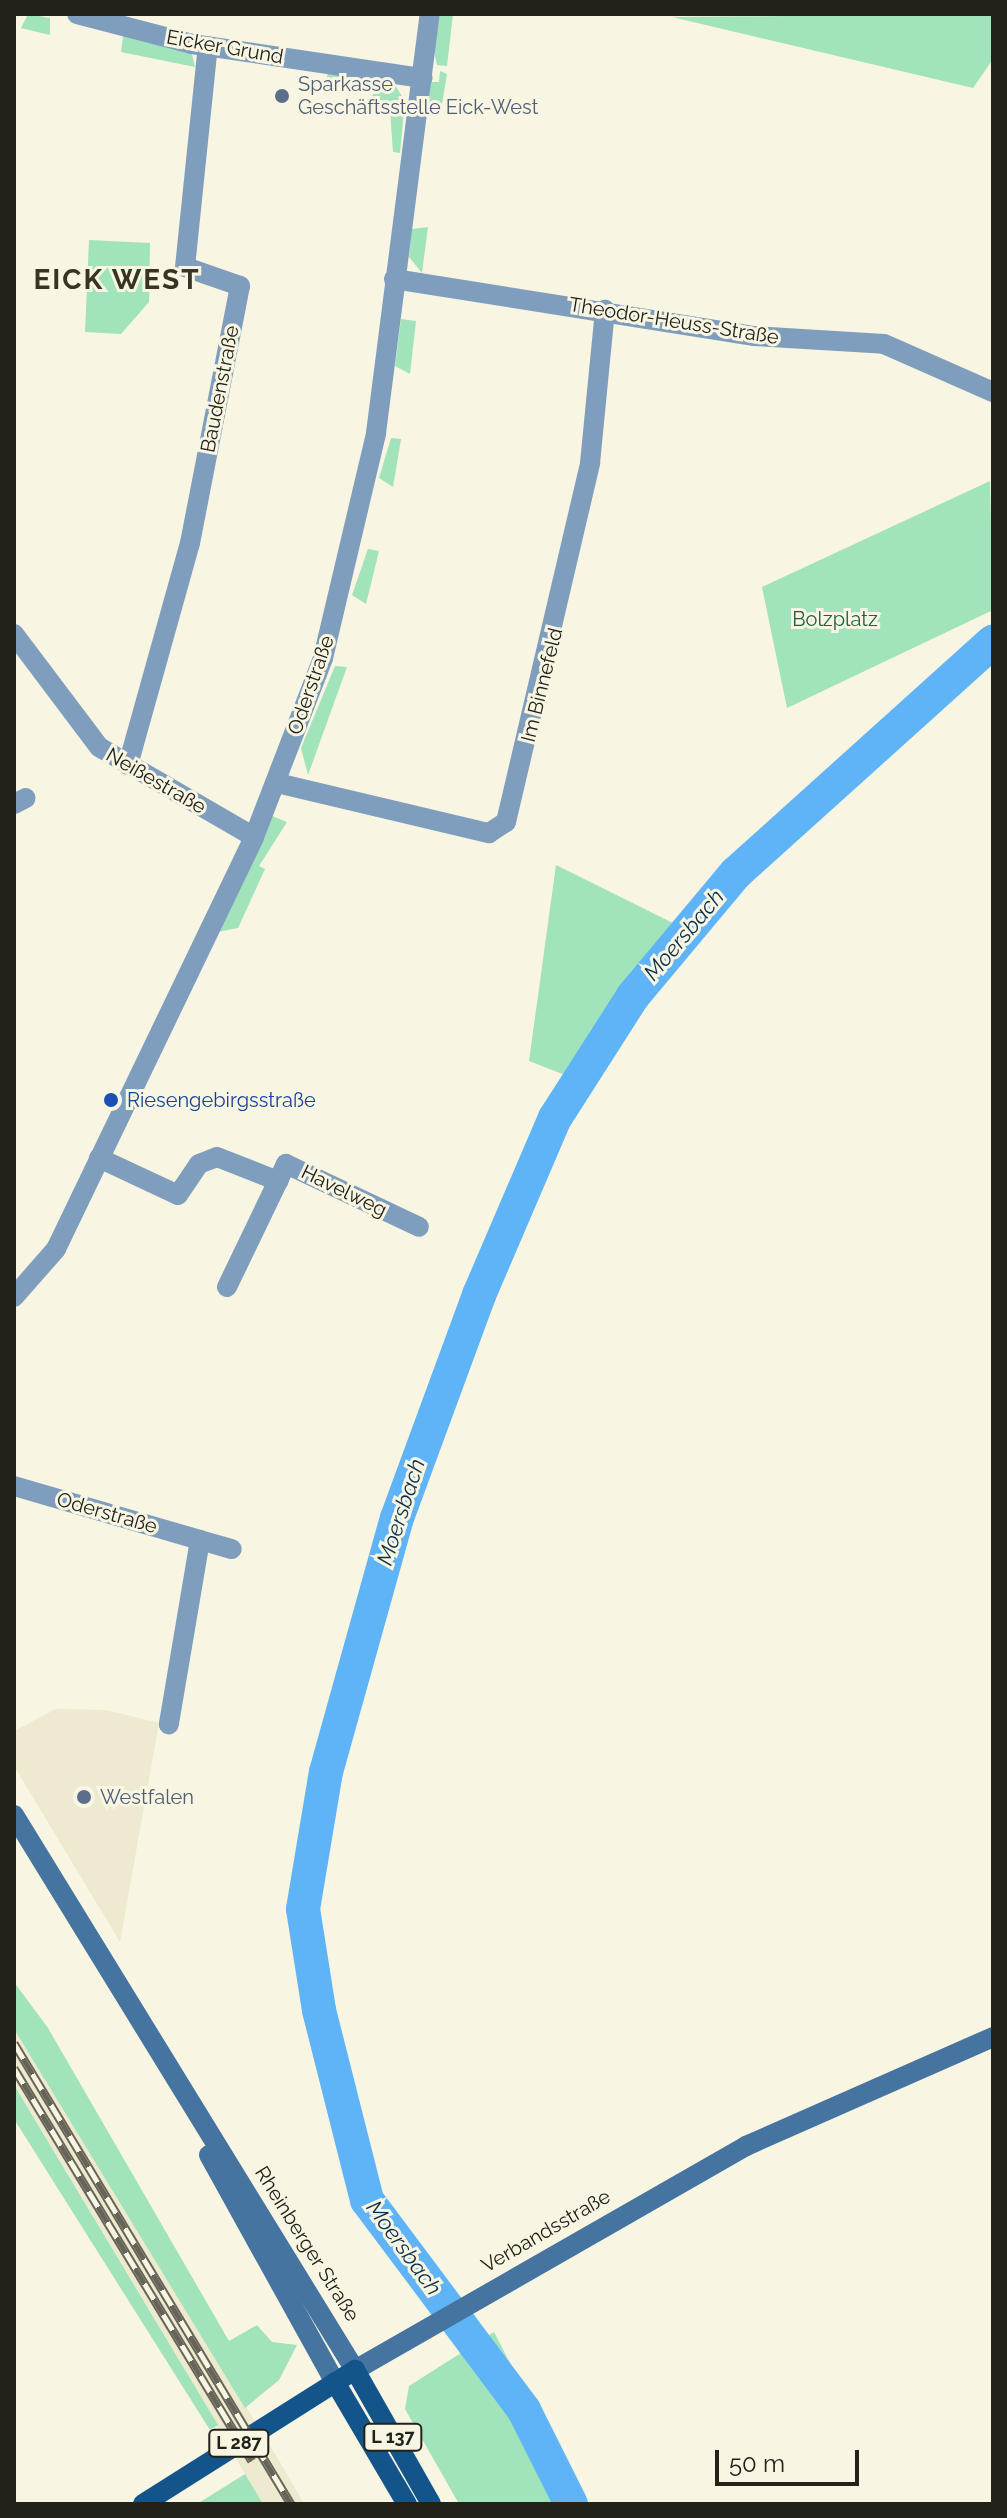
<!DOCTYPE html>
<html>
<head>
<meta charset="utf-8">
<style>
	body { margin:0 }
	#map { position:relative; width:1007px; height:2518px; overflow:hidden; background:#f8f5e2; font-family:Raleway,sans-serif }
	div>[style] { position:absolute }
	.built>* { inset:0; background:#eeead0 }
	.green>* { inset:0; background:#a1e3ba }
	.river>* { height:34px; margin:-17px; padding:0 17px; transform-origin:17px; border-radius:17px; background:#5fb4f7 }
	.street>* { height:20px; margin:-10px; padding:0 10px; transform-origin:10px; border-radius:10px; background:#7f9ebd }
	.secondary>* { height:20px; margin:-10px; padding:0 10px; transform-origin:10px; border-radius:10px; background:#4574a0 }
	.primary>* { height:20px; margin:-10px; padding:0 10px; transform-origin:10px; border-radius:10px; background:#13558b }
	.rail>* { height:9px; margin-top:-4.5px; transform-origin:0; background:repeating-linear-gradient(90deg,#f8f5e2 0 18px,#67655a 0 36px); box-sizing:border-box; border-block:2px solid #67655a }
	.dots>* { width:22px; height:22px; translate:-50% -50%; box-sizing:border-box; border:4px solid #f8f5e2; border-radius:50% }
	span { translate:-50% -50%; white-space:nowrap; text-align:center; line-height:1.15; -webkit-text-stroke:6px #f8f5e2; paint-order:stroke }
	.shield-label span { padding:2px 6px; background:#f8f5e2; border:2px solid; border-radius:6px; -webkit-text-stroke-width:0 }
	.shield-label { font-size:18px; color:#22211a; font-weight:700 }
	.street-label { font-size:20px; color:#22211a }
	.service-label { font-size:20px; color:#4e5e75 }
	.left { translate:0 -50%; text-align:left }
	.park-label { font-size:20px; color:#18633e }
	.transit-label { font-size:20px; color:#164399 }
	.water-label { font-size:22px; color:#0c304b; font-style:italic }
	.district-label { font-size:28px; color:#373426; font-weight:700; letter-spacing:2px }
	.frame { position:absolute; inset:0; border:16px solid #22211a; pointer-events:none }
	.scale { position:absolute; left:715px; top:2450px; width:144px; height:36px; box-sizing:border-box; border:4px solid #22211a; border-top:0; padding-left:10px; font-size:24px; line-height:28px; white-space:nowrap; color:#22211a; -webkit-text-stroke:6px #f8f5e2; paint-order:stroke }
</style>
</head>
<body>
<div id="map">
	<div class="built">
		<i style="clip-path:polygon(56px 1709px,106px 1710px,159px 1723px,120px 1942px,14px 1766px,14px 1731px)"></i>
		<i style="clip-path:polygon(14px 2029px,280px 2462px,304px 2504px,263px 2504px,245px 2474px,14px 2085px)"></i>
	</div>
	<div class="green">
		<i style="clip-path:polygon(28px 14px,50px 18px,50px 35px,21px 28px)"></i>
		<i style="clip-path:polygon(440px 14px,453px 14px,447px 66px,437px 65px,433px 47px)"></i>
		<i style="clip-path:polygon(993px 14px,993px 59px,973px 88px,672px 17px)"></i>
		<i style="clip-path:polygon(123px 36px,192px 54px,195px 67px,121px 52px)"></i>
		<i style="clip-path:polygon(440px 71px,447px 74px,441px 110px,427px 103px,429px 82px,439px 82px)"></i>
		<i style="clip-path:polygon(328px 73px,362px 76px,360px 92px,324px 87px)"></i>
		<i style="clip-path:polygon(376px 78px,395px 85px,405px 101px,400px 153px,393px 152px,390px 111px,368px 100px,379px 88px)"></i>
		<i style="clip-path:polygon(428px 227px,422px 273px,409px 257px,412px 229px)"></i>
		<i style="clip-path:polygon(89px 240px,150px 243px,149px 302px,121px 334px,85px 332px)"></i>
		<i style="clip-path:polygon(401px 319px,416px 321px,410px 374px,395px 366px)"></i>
		<i style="clip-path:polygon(391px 438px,401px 439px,393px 487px,379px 478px)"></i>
		<i style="clip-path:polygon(990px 481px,993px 610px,787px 708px,762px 587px)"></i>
		<i style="clip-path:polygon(368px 549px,379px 551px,366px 604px,352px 595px)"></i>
		<i style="clip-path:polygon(335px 666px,347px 667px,308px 775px,301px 748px)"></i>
		<i style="clip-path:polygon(272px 816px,287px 822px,259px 866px,265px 869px,238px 928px,217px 932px)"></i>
		<i style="clip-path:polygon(556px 865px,695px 934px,578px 1080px,529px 1061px)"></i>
		<i style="clip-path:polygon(14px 1982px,48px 2028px,229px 2341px,257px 2325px,272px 2342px,297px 2345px,279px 2380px,245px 2408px,14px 2029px)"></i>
		<i style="clip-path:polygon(14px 2085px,218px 2425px,210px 2430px,14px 2119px)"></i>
		<i style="clip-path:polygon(494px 2332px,583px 2504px,459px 2504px,405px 2409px,409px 2386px)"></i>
		<i style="clip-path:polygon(245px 2474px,263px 2504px,197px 2504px)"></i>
	</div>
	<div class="river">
		<i style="left:571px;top:2504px;width:105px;rotate:-116.6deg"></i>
		<i style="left:524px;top:2410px;width:262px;rotate:-126.8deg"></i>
		<i style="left:367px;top:2200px;width:196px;rotate:-104.2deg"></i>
		<i style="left:319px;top:2010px;width:102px;rotate:-99deg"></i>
		<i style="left:303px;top:1909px;width:139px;rotate:-80.5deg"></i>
		<i style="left:326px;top:1772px;width:264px;rotate:-74.4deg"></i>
		<i style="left:397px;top:1518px;width:238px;rotate:-69.8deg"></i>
		<i style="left:479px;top:1295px;width:193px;rotate:-66.8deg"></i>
		<i style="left:555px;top:1118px;width:145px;rotate:-57.4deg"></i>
		<i style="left:633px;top:996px;width:160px;rotate:-50.1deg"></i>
		<i style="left:736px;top:873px;width:346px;rotate:-42deg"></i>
	</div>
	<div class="street">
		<i style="left:77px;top:14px;width:119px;rotate:14.6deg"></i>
		<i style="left:192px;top:44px;width:233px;rotate:8.4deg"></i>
		<i style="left:394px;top:279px;width:365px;rotate:9deg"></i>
		<i style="left:755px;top:336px;width:129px;rotate:3.5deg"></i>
		<i style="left:884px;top:344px;width:119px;rotate:23.8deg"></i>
		<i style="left:14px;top:634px;width:141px;rotate:53deg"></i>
		<i style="left:99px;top:747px;width:179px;rotate:30.1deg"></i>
		<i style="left:128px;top:765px;width:230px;rotate:-74.4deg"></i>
		<i style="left:190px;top:543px;width:262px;rotate:-79deg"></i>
		<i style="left:240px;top:286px;width:58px;rotate:-160.9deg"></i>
		<i style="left:185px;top:267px;width:222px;rotate:-84.1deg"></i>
		<i style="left:277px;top:783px;width:218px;rotate:13.3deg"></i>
		<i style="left:489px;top:833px;width:20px;rotate:-33deg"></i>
		<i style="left:506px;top:822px;width:369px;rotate:-76.8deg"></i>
		<i style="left:590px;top:463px;width:154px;rotate:-84.4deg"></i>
		<i style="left:14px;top:804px;width:13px;rotate:-27deg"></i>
		<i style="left:99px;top:1158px;width:87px;rotate:25.1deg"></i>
		<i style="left:178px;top:1195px;width:37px;rotate:-56deg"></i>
		<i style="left:199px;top:1164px;width:19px;rotate:-21deg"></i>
		<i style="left:217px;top:1157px;width:66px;rotate:21.5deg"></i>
		<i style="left:278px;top:1181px;width:19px;rotate:-65deg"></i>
		<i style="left:286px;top:1164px;width:147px;rotate:25.3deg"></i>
		<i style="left:227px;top:1287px;width:118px;rotate:-64.3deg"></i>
		<i style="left:14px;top:1297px;width:64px;rotate:-48.8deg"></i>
		<i style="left:56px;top:1249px;width:457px;rotate:-64.3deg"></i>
		<i style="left:254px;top:837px;width:192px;rotate:-68.9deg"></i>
		<i style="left:323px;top:658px;width:231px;rotate:-76.7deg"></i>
		<i style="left:376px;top:433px;width:422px;rotate:-82.7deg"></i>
		<i style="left:14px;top:1486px;width:194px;rotate:16.2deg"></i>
		<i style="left:200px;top:1540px;width:187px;rotate:99.6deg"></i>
		<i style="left:200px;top:1540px;width:33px;rotate:16deg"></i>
	</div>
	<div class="secondary">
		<i style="left:14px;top:1815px;width:651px;rotate:58.43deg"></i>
		<i style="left:355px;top:2370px;width:451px;rotate:-29.8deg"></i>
		<i style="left:746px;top:2146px;width:270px;rotate:-23.8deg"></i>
		<i style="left:209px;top:2155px;width:260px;rotate:61deg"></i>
	</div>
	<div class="primary">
		<i style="left:335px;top:2382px;width:142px;rotate:59.5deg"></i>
		<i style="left:143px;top:2504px;width:251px;rotate:-32.3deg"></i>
		<i style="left:355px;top:2370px;width:154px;rotate:60.4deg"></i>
	</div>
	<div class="rail">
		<i style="left:14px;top:2043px;width:538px;rotate:59deg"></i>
		<i style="left:14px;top:2068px;width:459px;rotate:58.8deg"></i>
	</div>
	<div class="dots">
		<i style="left:282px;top:96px;background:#5c6f8a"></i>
		<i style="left:111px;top:1100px;background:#1a4fb4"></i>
		<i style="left:84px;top:1797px;background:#5c6f8a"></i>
	</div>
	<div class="shield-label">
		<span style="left:393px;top:2437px">L 137</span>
		<span style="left:239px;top:2443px">L 287</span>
	</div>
	<div class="street-label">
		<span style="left:225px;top:47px;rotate:10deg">Eicker Grund</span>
		<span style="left:674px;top:321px;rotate:9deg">Theodor-Heuss-Straße</span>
		<span style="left:220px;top:389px;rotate:-79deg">Baudenstraße</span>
		<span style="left:311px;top:685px;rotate:-71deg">Oderstraße</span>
		<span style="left:542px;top:685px;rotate:-76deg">Im Binnefeld</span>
		<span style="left:156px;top:781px;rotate:30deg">Neißestraße</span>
		<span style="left:344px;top:1191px;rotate:26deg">Havelweg</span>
		<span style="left:107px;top:1513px;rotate:16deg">Oderstraße</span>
		<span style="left:546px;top:2231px;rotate:-30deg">Verbandsstraße</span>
		<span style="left:307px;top:2244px;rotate:58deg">Rheinberger Straße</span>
	</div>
	<div class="service-label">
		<span class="left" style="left:298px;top:96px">Sparkasse<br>Geschäftsstelle Eick-West</span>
		<span class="left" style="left:100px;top:1797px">Westfalen</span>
	</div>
	<div class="park-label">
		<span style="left:835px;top:619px">Bolzplatz</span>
	</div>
	<div class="transit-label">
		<span class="left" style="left:127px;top:1100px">Riesengebirgsstraße</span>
	</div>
	<div class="water-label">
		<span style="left:684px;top:935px;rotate:-50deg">Moersbach</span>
		<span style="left:401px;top:1512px;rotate:-72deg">Moersbach</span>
		<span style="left:404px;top:2248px;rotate:54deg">Moersbach</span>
	</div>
	<div class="district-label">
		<span style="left:117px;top:280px">EICK WEST</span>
	</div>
	<div class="frame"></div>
	<div class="scale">50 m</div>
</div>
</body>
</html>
